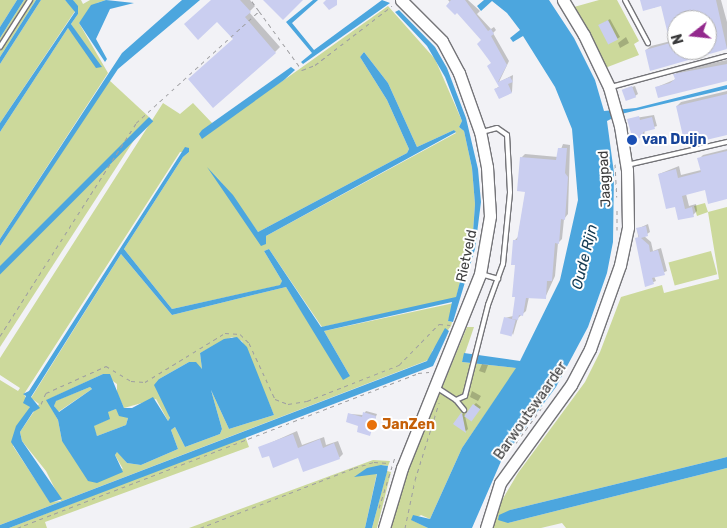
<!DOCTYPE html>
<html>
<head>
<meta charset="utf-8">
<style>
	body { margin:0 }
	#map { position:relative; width:727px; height:528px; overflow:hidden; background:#f2f2f6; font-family:Rubik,sans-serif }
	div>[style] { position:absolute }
	.green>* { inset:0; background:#ccd99b; transform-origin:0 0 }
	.water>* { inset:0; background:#4ca6de; transform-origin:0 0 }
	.shadow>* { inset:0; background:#0003 }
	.building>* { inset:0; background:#cacef0; transform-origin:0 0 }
	.path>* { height:1px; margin-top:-0.5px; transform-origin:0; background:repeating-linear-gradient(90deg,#9e9ea1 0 4px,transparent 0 8px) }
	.roads { filter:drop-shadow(1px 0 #747478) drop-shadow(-1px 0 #747478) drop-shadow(0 1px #747478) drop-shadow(0 -1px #747478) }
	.lane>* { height:4px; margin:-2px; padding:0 2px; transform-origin:2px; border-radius:2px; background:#fff }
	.secondary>* { height:11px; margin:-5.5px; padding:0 5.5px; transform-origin:5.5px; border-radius:5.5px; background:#fff }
	.dots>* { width:14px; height:14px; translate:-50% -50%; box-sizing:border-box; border:2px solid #fff; border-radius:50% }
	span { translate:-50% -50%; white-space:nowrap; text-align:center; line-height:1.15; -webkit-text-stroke:4px #fff; paint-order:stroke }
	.transit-label { font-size:14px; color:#164399; font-weight:700 }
	.left { translate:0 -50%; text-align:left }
	.street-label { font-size:14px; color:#3b3b3c }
	.food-label { font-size:14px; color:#c56008; font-weight:700 }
	.water-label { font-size:15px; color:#133951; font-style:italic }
	.north { position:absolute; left:667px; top:10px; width:50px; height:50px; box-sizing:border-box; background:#fff; border:1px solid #b1b1b1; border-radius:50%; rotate:254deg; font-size:14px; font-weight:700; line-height:20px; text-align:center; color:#3b3b3c }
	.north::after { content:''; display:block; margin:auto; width:18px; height:22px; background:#93298d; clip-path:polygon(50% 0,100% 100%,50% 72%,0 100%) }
</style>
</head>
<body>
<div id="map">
	<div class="green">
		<i style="clip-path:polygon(0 0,17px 0,0 27px)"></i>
		<i style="clip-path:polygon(24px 0,36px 0,0 57px,0 38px)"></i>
		<i style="clip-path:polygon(41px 0,65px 0,75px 11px,0 123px,0 64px)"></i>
		<i style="clip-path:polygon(73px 0,81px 0,83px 4px,90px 0,106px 0,97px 3px,79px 23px,108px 73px,0 239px,0 132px,68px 28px,98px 66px,71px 24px,78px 14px)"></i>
		<i style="clip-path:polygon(599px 0,617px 0,639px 41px,634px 44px,639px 55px,605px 68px,574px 7px)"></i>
		<i style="clip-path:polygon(evenodd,388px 6px,435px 59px,462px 121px,459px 127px,464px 131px,472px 168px,475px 204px,473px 232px,456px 298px,322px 327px,269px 249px,264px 251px,282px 281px,281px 285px,172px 309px,124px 249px,183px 157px,189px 152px,180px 152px,24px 394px,30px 407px,13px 446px,50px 502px,61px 501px,46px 471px,22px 441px,20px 432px,39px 404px,31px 398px,121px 254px,172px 315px,286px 287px,314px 331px,350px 376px,324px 331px,454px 303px,448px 321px,452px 322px,451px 326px,432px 351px,431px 359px,0 525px,0 380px,18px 391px,20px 388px,0 375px,0 358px,163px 103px,180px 114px,193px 103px,213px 124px,200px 134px,284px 80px,388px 6px,364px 52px,388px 83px,417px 147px,454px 130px,456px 133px,266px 236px,264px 241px,210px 167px,258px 232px,407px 153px,409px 149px,387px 100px,360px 57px,364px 52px,388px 6px,232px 337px,242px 341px,274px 415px,229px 429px,211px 390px,222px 429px,220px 434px,185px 447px,175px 427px,171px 430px,178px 449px,141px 465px,127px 463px,117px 451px,115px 455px,123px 469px,62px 441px,58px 420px,47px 400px,103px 374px,117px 384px,117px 393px,124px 408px,156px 399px,168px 421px,170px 419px,159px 379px,189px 362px,202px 369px,200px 353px,232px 337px)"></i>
		<i style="clip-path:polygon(109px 80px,149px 117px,0 347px,0 246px)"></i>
		<i style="clip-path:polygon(705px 203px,708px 212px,727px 207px,727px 457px,510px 510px,508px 523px,727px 468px,727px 528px,566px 528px,562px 523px,541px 528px,490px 528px,498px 507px,518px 473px,585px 382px,600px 352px,621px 297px,662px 285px,664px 293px,719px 279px,708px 212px,697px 216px,694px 206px)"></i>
		<i style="left:711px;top:251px;width:24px;height:44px;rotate:75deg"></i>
		<i style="clip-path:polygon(467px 327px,474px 327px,462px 362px,517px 368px,462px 448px,430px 519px,421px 515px,412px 520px,428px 528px,391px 528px,402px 484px)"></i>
		<i style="clip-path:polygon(90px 387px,92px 389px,58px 412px,54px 406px,55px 401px)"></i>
		<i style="clip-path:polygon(116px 409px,128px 418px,126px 425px,97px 436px,93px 426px,109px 419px,107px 412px)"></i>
		<i style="clip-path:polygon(245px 436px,249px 447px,45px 522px,47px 528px,9px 528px)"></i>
		<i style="clip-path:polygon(373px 460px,390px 461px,388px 466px,382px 465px,374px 473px,377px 473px,365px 528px,189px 528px)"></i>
		<i style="clip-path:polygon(387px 471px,391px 472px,377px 528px,372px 528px)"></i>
	</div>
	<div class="water">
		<i style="clip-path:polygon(17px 0,24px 0,0 38px,0 27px)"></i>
		<i style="clip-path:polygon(36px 0,41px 0,0 64px,0 57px)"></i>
		<i style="clip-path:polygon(65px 0,73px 0,78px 6px,78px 14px,71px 24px,102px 67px,96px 68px,68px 28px,0 132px,0 123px,75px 12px)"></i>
		<i style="clip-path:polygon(106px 0,134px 3px,110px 9px,96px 39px,107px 59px,105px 62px,79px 23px,91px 5px)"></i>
		<i style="clip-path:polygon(182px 0,200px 0,118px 69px,0 246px,0 239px,122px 53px)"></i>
		<i style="clip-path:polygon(313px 0,318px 0,292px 23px,314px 50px,382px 0,390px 3px,303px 64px,301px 62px,312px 53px,286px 22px)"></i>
		<i style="clip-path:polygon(484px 0,549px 0,574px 38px,595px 80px,604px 111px,636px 108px,727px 85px,727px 89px,621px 114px,607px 121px,614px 173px,613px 242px,607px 273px,588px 327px,556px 387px,502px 459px,472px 528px,428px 528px,411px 520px,413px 515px,430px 519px,462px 448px,516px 368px,462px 362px,464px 353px,520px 361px,560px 280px,578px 200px,572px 129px,555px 87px,523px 36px,513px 42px,510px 38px,520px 30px,507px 13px,492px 1px,481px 11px,477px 6px)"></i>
		<i style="clip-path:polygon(399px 10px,435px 47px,447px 68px,466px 118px,478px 169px,481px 202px,475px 249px,453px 322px,448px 321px,452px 302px,324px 331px,350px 376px,343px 380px,286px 287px,172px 315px,121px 254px,31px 397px,40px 408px,33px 412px,20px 432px,22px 441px,62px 499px,50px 503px,11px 442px,16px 426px,30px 407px,23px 403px,26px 396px,23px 394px,29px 391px,185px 147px,189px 148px,189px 152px,183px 157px,124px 249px,172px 309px,280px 285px,282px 281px,264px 251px,269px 249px,321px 327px,456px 297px,473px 232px,475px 204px,472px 168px,464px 131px,459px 127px,462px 121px,445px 77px,427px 46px,395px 12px)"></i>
		<i style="clip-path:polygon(364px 52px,388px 83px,417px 147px,454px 130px,456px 132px,266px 236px,266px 244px,261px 246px,207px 167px,233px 195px,258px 232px,407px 153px,409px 149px,387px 100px,360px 57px)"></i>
		<i style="clip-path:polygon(291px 67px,295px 70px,284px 80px,202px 139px,199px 134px,202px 130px)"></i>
		<i style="left:149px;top:117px;width:6px;height:274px;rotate:45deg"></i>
		<i style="clip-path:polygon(445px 328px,449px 331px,433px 366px,9px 528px,0 528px,0 525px,427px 361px)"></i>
		<i style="clip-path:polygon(evenodd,237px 337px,247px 347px,274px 415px,229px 429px,211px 390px,222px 429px,220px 434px,185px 447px,175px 427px,171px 430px,178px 449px,141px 465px,127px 463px,117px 452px,115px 455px,123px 472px,97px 483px,88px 481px,62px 441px,58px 420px,46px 400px,103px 374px,110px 374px,124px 408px,132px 408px,153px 397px,168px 421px,170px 418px,154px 385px,159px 379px,189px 362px,196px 362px,202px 369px,200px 353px,224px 339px,237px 337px,90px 387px,92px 389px,59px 412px,54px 406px,56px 401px,90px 387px,237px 337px,116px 409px,119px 416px,128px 418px,126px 425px,97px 436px,94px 426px,110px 419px,108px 412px,116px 409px)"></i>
		<i style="clip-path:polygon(727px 457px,727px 468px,508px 523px,498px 520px,499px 515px,510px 510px)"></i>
		<i style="clip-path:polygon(381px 465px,388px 466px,387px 472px,372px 528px,365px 528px,377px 474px,354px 477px,367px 468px)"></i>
	</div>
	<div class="shadow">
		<i style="clip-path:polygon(212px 0,250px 0,255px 6px,249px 12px,280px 47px,275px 52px,235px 39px)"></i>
		<i style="clip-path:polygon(448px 0,468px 0,480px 11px,477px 14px,491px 29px,494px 27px,496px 30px,493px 33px,509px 61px,499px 82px,513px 75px,512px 92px,500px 98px,495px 89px,500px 86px,488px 66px,492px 63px,483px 40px)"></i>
		<i style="clip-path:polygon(evenodd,642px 0,721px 0,727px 22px,727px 48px,651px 69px,646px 50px,651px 46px,671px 41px,662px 5px,642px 0,677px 20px,707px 20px,707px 50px,677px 50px,677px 20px)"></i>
		<i style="clip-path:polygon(610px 19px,620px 37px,617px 39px,600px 25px)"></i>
		<i style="clip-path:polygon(626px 37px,629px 43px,620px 48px,618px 43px)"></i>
		<i style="clip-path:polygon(727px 60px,727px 79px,657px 87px,676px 79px,675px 75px,679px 70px)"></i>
		<i style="clip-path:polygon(635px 86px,638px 94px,635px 96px,623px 90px)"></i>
		<i style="clip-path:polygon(727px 91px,727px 133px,677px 106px,681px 102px)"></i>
		<i style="clip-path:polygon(654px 115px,657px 126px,645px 130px,644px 136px,629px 119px)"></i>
		<i style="clip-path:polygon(563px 144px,570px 145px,568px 214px,564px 219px,562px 239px,558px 243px,555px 276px,545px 298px,529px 297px,526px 311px,518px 318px,513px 335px,505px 318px,513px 316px,517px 296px,514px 241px,518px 237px,526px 190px,521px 158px,525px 154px,558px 157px)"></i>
		<i style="clip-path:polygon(727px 149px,727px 198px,706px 189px,686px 194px,689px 206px,696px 204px,697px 211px,693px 215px,676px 205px,659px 174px,679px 166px,681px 175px,701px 170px,699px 159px,703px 155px)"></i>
		<i style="clip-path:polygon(648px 224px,650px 232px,644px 236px,651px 242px,653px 251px,661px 248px,667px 271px,654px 276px,656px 281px,646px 285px,637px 229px)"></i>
		<i style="clip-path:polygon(482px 364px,488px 365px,485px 373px,479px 371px)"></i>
		<i style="clip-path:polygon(472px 391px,481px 396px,478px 401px,470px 397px)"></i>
		<i style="clip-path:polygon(476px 403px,481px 407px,474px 417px,474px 405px)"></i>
		<i style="clip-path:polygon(366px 411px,377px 414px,369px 435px,350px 414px,363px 415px)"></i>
		<i style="clip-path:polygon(464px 412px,468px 429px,466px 431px,455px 424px)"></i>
		<i style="clip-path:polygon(297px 431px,302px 445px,324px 437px,326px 445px,338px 441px,343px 454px,339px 458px,270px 454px,259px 448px)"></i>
	</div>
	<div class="building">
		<i style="clip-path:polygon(211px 0,240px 0,251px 12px,245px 17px,276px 53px,213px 108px,188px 79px,233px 39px,217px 22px,198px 40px,184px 24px)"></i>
		<i style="clip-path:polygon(263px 0,303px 0,283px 20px)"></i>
		<i style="clip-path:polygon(326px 0,337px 0,337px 5px,329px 10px,323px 3px)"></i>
		<i style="clip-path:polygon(451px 0,465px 0,488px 31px,491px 29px,494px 34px,491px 36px,507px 65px,498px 82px,510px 77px,513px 82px,508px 84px,512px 93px,499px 99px,494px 89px,499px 87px,487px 66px,491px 63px,477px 44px,481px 40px,457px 13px,455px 15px,446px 6px)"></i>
		<i style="clip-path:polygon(evenodd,640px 0,716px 0,727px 49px,650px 71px,645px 50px,670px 43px,661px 6px,643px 11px,640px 0,677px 20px,707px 20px,707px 50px,677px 50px,677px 20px)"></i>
		<i style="left:608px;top:20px;width:22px;height:11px;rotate:63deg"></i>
		<i style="clip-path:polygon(727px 64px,727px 81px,658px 98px,655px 87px,670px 83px,675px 79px,673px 74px)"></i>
		<i style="left:632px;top:86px;width:12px;height:11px;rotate:70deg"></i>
		<i style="clip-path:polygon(727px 94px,727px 135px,685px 145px,676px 106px)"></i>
		<i style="clip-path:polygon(639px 116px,640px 120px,652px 117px,655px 129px,643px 132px,644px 137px,633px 140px,627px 119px)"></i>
		<i style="clip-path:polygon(558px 148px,567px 148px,565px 173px,568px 177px,565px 220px,561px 219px,559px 244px,555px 243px,552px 281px,547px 281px,546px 299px,526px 298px,523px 316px,519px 315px,518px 320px,512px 319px,515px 297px,512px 297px,515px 265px,511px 265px,513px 240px,517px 240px,525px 192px,517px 191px,520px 157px,556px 160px)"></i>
		<i style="clip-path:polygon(727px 151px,727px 199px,708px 204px,705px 190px,682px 196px,685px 209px,692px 207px,694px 217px,678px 220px,675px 207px,666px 209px,658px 174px,676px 169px,678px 178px,701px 172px,697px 158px)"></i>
		<i style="clip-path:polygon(646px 226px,648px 236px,641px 238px,649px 245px,650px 252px,658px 250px,665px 275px,652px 278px,654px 284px,645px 287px,635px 238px,639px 237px,636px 228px)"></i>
		<i style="left:504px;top:317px;width:12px;height:17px;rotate:14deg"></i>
		<i style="left:473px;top:404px;width:9px;height:15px;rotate:36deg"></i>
		<i style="clip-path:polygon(363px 412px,376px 416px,370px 436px,357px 432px,358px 426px,346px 422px,348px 413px,362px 417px)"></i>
		<i style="clip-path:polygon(461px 413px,462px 413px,466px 433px,453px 424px)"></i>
		<i style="clip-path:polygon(293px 434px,298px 448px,320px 439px,323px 448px,334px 443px,340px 459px,303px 472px,298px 458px,273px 468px,269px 456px,262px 458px,258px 447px)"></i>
	</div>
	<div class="path">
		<i style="left:259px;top:11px;width:73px;rotate:53.9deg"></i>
		<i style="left:302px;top:70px;width:14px;rotate:-21deg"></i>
		<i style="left:315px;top:65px;width:97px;rotate:-37.5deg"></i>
		<i style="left:615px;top:164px;width:33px;rotate:87deg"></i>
		<i style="left:617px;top:230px;width:21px;rotate:-90deg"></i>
		<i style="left:0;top:336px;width:253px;rotate:-57.4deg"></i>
		<i style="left:136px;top:123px;width:166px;rotate:-42.3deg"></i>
		<i style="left:259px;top:11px;width:14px;rotate:-126deg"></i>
		<i style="left:41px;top:404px;width:12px;rotate:-66deg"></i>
		<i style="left:46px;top:393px;width:66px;rotate:-24.2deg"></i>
		<i style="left:106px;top:366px;width:29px;rotate:31deg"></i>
		<i style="left:131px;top:381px;width:14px;rotate:4deg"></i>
		<i style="left:145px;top:382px;width:94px;rotate:-31.5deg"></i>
		<i style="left:225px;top:333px;width:15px;rotate:4deg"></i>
		<i style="left:240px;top:334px;width:13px;rotate:45deg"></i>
		<i style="left:249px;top:343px;width:62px;rotate:65.1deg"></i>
		<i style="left:275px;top:399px;width:14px;rotate:21deg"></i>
		<i style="left:288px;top:404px;width:19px;rotate:-9deg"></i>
		<i style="left:307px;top:401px;width:99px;rotate:-21.4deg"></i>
		<i style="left:399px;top:365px;width:57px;rotate:-45.7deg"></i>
		<i style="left:439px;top:324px;width:11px;rotate:5deg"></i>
		<i style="left:516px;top:443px;width:46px;rotate:-53.9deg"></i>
		<i style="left:379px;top:508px;width:53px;rotate:-72.6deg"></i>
		<i style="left:17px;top:528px;width:430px;rotate:-21.1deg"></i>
		<i style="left:418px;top:373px;width:11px;rotate:-5deg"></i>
		<i style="left:200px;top:528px;width:165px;rotate:-21.3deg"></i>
		<i style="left:354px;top:468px;width:21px;rotate:-17deg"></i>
		<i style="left:374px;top:462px;width:15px;rotate:4deg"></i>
		<i style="left:405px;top:528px;width:49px;rotate:-78.2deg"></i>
		<i style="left:415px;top:480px;width:81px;rotate:-72.7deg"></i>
	</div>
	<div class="roads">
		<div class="lane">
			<i style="left:625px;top:0;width:49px;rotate:61.9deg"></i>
			<i style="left:0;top:47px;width:56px;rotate:-57.4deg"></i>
			<i style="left:611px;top:87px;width:120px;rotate:-15deg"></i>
			<i style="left:627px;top:165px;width:103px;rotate:-13deg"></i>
			<i style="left:481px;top:274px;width:18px;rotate:16deg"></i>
			<i style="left:436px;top:387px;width:24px;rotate:33deg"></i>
			<i style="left:456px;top:400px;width:10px;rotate:-24deg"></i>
			<i style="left:465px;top:396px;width:94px;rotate:-75.8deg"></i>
			<i style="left:488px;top:305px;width:44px;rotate:-69.9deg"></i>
			<i style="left:503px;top:264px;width:72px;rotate:-84.4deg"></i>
			<i style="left:510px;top:192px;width:57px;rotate:-93deg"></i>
			<i style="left:507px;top:135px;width:12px;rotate:-145deg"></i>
			<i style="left:497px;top:128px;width:16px;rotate:165deg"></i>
			<i style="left:456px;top:400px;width:13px;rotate:51deg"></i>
		</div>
		<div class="secondary">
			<i style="left:384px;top:528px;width:63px;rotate:-73.3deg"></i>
			<i style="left:402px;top:468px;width:209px;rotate:-68.1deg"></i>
			<i style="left:480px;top:274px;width:59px;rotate:-80.2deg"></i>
			<i style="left:490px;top:216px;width:49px;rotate:-93.5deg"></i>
			<i style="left:487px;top:167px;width:36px;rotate:-101deg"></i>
			<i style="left:480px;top:132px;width:63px;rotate:-109.6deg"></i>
			<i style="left:459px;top:73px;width:36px;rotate:-118deg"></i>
			<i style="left:442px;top:41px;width:58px;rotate:-135deg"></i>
			<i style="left:486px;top:528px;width:47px;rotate:-72.7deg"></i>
			<i style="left:500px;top:483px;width:121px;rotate:-54.1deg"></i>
			<i style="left:571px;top:385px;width:41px;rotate:-62.2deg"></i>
			<i style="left:590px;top:349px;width:89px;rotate:-70.3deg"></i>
			<i style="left:620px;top:265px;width:39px;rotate:-78deg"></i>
			<i style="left:628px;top:227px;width:57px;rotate:-91deg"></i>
			<i style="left:627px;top:170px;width:45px;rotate:-99deg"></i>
			<i style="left:620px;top:126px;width:41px;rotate:-105.8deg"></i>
			<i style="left:609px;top:87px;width:58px;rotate:-115.7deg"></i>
			<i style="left:584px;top:35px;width:41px;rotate:-121deg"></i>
		</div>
	</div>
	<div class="dots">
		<i style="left:632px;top:140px;background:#1a4fb4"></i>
		<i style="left:372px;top:425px;background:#e8710a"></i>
	</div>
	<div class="transit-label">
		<span class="left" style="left:642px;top:140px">van Duijn</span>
	</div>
	<div class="street-label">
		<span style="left:605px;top:179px;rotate:-93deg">Jaagpad</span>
		<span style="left:467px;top:256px;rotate:-78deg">Rietveld</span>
		<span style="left:531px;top:411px;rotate:-55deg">Barwoutswaarder</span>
	</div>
	<div class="food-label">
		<span class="left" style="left:382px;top:425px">JanZen</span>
	</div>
	<div class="water-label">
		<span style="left:585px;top:257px;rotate:-76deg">Oude Rijn</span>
	</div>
	<div class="north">N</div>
</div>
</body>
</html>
